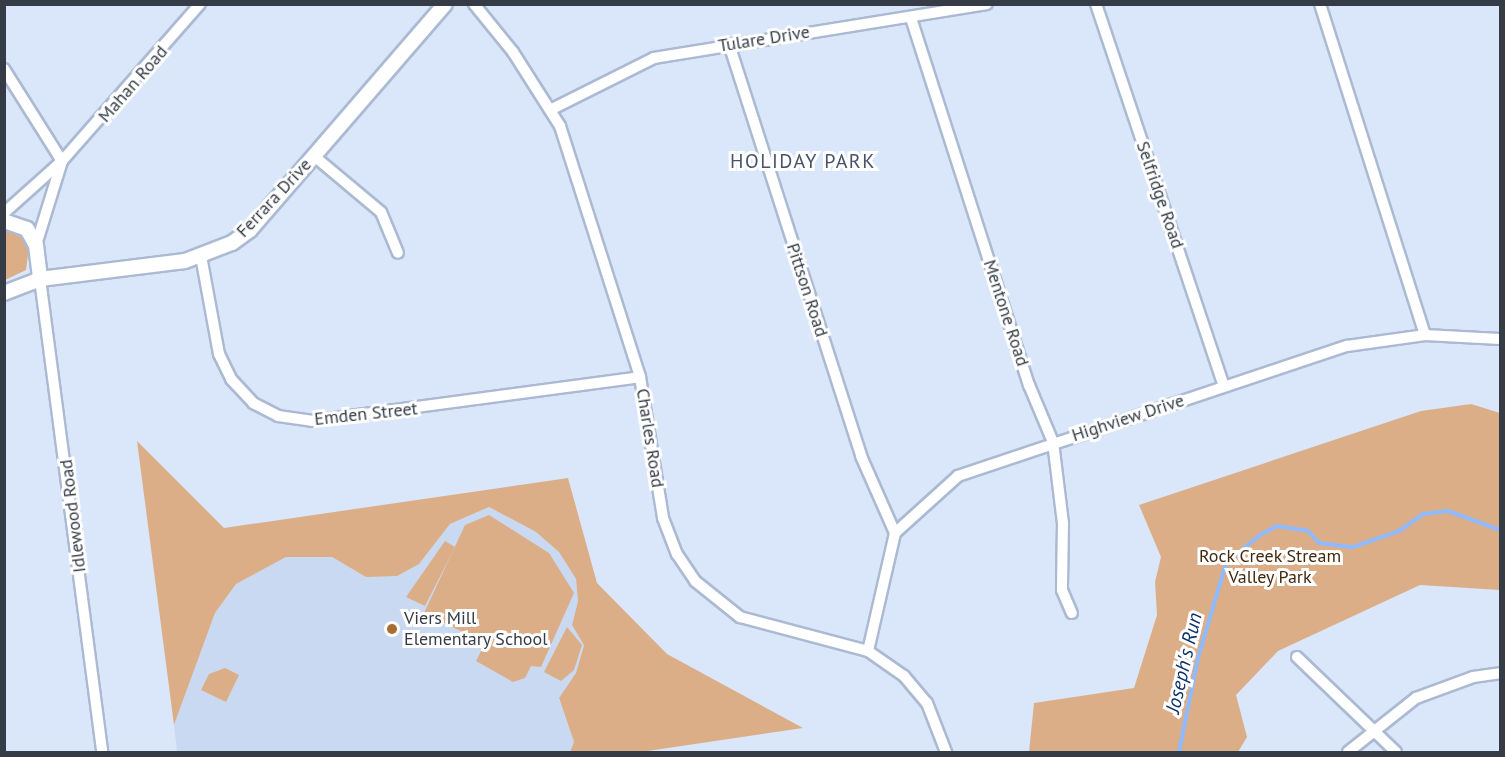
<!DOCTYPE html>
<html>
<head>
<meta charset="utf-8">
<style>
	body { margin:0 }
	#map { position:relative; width:1505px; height:757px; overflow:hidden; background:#dae7fb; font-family:"PT Sans",sans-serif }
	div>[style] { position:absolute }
	.built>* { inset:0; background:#cad9f2 }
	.green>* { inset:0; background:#dbae88 }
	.stream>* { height:4px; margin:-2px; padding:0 2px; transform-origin:2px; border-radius:2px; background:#90bafe }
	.roads { filter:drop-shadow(2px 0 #abbad2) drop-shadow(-2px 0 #abbad2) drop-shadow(0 2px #abbad2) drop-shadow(0 -2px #abbad2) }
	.minor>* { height:10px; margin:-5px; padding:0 5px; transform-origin:5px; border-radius:5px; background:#fff }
	.tertiary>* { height:14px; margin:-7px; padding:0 7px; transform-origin:7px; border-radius:7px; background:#fff }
	.dots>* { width:16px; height:16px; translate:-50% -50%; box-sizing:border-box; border:3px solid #fff; border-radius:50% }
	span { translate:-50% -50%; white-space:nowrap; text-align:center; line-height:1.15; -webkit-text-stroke:6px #fff; paint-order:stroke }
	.street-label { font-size:18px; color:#353c45 }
	.park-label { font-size:18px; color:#43290f }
	.poi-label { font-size:18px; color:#353c45 }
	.left { translate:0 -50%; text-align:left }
	.neighbourhood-label { font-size:20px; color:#465368; letter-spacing:1.5px }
	.water-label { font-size:20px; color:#0b306b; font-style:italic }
	.frame { position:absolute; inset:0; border:6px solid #353c45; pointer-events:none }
</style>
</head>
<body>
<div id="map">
	<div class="built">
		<i style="clip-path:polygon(489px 507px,536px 532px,559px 552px,576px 579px,578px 601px,572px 625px,584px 644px,576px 673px,559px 699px,574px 742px,570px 752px,177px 752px,174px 725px,215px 613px,236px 584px,286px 557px,332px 557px,366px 577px,419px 564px,450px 524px)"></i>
	</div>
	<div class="green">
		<i style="clip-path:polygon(5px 230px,28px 240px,28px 255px,26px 270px,5px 280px)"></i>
		<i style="clip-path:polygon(1471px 404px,1500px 413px,1500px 590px,1420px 585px,1278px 651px,1236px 695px,1247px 737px,1238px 752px,1029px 752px,1034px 703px,1134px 688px,1157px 615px,1155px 582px,1161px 557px,1139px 505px,1421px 411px)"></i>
		<i style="clip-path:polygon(137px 441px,224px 528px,568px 478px,597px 583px,667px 654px,803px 728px,641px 752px,570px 752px,574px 742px,559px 698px,576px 673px,584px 645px,572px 625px,578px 601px,576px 579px,559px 552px,536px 532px,489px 507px,450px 524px,419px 564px,397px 576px,366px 577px,332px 557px,286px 557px,236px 584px,215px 613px,174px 725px)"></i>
		<i style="clip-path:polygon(489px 515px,549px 553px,574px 593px,541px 667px,531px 666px,525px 678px,513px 682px,476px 661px,485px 643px,424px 613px,465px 525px)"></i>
		<i style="clip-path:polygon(445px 541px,455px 547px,425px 606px,406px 597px)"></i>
		<i style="clip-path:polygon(567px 627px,582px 645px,574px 670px,561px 681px,544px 672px)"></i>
		<i style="clip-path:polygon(225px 668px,239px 675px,226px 702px,201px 690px,209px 674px)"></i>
	</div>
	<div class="stream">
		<i style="left:1179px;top:752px;width:96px;rotate:-78.6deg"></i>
		<i style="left:1198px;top:658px;width:99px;rotate:-73.6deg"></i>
		<i style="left:1226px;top:563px;width:44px;rotate:-39.5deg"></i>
		<i style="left:1260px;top:535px;width:19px;rotate:-28deg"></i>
		<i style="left:1277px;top:526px;width:31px;rotate:9deg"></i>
		<i style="left:1308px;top:531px;width:16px;rotate:47deg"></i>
		<i style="left:1319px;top:543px;width:34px;rotate:7deg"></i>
		<i style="left:1353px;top:547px;width:49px;rotate:-19.2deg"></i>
		<i style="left:1399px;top:531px;width:29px;rotate:-35deg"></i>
		<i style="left:1423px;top:514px;width:25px;rotate:-7deg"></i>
		<i style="left:1448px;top:511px;width:55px;rotate:20.1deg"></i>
	</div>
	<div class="roads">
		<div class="minor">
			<i style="left:474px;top:4px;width:62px;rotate:50.9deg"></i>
			<i style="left:513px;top:52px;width:88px;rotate:57.6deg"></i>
			<i style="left:560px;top:126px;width:263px;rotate:72.3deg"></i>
			<i style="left:640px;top:377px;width:143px;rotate:80.7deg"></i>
			<i style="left:663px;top:518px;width:39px;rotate:69deg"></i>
			<i style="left:677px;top:554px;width:32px;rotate:56deg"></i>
			<i style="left:695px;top:581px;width:58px;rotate:38.7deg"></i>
			<i style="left:740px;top:617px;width:132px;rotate:14.9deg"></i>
			<i style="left:868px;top:651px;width:44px;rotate:34.8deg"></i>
			<i style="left:904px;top:676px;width:35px;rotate:50deg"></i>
			<i style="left:927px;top:703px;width:53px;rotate:68.8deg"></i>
			<i style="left:1096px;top:4px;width:403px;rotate:71.5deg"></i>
			<i style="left:1320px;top:4px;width:347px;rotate:72.4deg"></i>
			<i style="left:911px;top:18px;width:386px;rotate:72.2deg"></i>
			<i style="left:1029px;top:385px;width:62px;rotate:67.2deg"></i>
			<i style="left:1053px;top:442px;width:82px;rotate:83deg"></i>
			<i style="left:1063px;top:523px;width:67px;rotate:90.9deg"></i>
			<i style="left:1062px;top:590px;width:25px;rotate:67deg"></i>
			<i style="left:729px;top:44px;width:433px;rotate:72.2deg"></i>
			<i style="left:861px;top:456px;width:84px;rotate:66.2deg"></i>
			<i style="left:4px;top:69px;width:109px;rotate:57.8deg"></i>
			<i style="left:62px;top:161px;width:78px;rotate:138.1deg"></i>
			<i style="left:552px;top:109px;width:114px;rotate:-26.6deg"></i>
			<i style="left:654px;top:58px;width:337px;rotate:-9.2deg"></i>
			<i style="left:314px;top:156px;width:87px;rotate:39.9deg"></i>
			<i style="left:381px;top:212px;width:44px;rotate:67.5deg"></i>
			<i style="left:36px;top:245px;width:88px;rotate:-72.8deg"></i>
			<i style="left:62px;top:161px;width:209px;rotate:-48.7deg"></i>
			<i style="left:201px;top:256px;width:100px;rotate:79.6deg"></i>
			<i style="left:219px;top:354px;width:28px;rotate:64deg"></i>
			<i style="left:231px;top:379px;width:33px;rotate:47deg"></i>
			<i style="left:253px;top:403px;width:28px;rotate:27deg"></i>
			<i style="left:278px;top:416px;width:34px;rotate:8deg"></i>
			<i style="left:312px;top:421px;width:331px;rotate:-7.6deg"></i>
			<i style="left:40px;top:279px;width:477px;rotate:82.5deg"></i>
			<i style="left:868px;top:651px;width:121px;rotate:-77.1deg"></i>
			<i style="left:895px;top:533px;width:85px;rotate:-42.1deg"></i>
			<i style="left:958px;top:476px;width:410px;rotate:-18.5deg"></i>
			<i style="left:1347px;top:346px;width:79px;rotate:-8deg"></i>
			<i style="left:1425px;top:335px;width:75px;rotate:3.1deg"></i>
			<i style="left:1297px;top:657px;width:137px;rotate:43.8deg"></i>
			<i style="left:1348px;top:752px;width:87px;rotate:-38.5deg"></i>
			<i style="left:1416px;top:698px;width:61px;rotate:-20.2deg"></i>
			<i style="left:1473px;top:677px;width:27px;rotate:-8deg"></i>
		</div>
		<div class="tertiary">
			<i style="left:4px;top:221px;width:24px;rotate:19deg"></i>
			<i style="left:27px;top:229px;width:18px;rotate:61deg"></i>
			<i style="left:36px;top:245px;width:34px;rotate:83deg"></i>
			<i style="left:4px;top:293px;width:39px;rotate:-21deg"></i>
			<i style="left:40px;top:279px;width:146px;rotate:-7.1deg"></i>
			<i style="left:185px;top:261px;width:50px;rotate:-21deg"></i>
			<i style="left:232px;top:243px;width:22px;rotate:-36deg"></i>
			<i style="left:250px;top:230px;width:298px;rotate:-49.2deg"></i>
		</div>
	</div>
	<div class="dots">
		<i style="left:392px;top:629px;background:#ab6e32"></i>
	</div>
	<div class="street-label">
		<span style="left:764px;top:39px;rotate:-9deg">Tulare Drive</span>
		<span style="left:133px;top:84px;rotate:-49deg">Mahan Road</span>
		<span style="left:1160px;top:195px;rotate:71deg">Selfridge Road</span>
		<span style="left:274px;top:198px;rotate:-47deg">Ferrara Drive</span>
		<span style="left:807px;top:290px;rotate:72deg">Pittson Road</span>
		<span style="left:1006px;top:313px;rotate:72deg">Mentone Road</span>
		<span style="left:366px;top:414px;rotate:-6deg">Emden Street</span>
		<span style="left:1128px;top:418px;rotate:-18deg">Highview Drive</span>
		<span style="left:650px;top:438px;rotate:81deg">Charles Road</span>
		<span style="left:73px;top:516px;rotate:-97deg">Idlewood Road</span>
	</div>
	<div class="park-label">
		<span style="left:1270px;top:567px">Rock Creek Stream<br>Valley Park</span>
	</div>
	<div class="poi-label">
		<span class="left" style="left:404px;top:629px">Viers Mill<br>Elementary School</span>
	</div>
	<div class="neighbourhood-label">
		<span style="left:803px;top:161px">HOLIDAY PARK</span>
	</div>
	<div class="water-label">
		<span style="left:1184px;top:663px;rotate:-77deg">Joseph's Run</span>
	</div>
	<div class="frame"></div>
</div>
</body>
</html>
